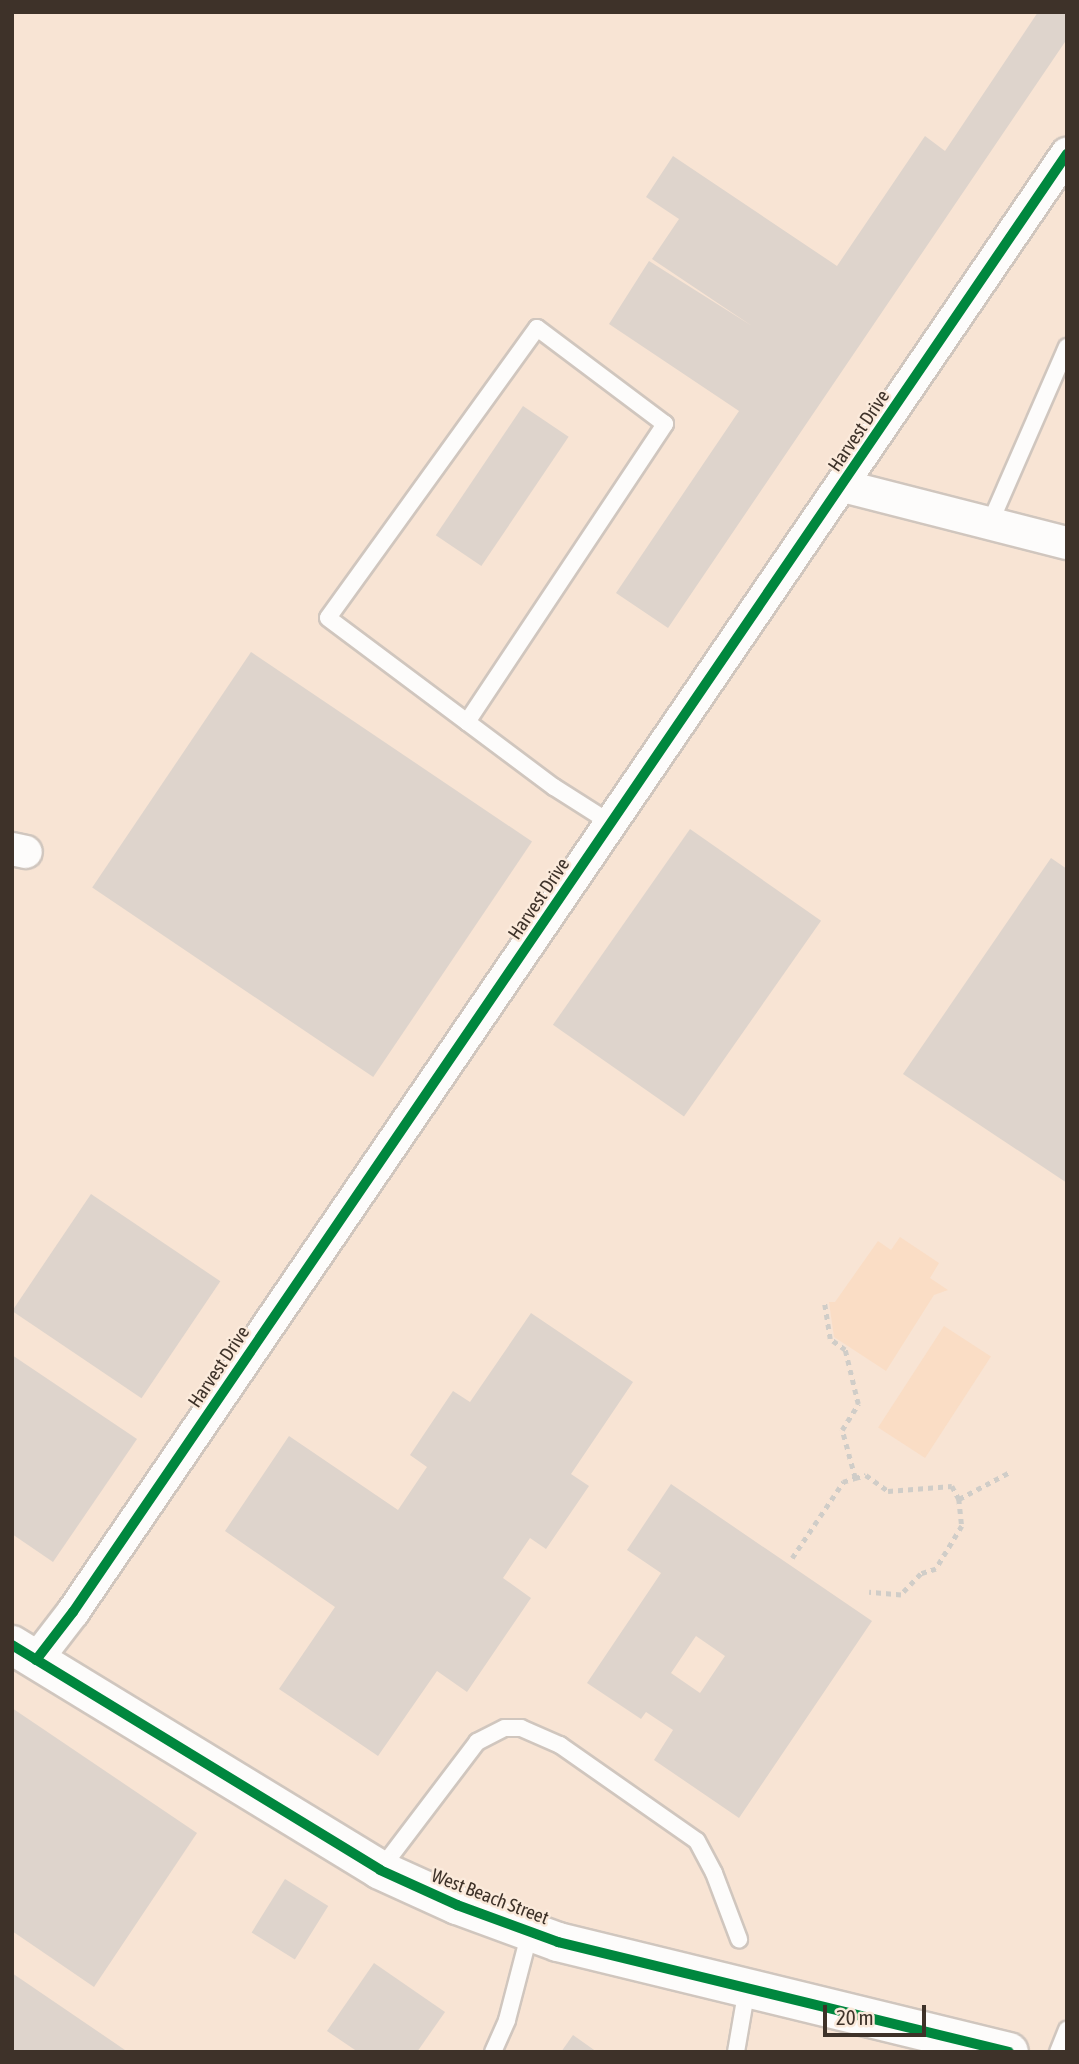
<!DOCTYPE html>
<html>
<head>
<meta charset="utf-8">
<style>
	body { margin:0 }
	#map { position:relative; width:1079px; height:2064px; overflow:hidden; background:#f4ebe2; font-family:"Asap Condensed",sans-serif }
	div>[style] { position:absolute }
	.built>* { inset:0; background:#f8e4d4; transform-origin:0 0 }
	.green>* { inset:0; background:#faddc5; transform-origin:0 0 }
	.building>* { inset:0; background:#ded4cc; transform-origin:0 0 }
	.path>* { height:4.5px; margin-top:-2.25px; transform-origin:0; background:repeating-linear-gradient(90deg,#d0cdc8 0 5px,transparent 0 10px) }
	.roads { filter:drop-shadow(2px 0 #d0c6be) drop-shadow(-2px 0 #d0c6be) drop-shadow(0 2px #d0c6be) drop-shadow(0 -2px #d0c6be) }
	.lane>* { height:16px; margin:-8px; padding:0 8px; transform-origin:8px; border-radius:8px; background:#fdfcfb }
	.street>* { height:32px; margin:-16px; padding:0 16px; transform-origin:16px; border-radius:16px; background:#fdfcfb }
	.secondary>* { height:38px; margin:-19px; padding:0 19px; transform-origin:19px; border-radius:19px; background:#fdfcfb }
	.cycleway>* { height:10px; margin:-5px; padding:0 5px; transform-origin:5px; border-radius:5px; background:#00873e }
	span { translate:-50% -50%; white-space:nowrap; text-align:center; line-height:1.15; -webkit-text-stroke:5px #fbeadb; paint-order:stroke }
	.street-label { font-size:19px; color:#3e3229 }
	.frame { position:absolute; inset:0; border:14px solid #3e3229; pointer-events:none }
	.scale { position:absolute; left:823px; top:2005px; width:103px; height:32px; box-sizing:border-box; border:4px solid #3e3229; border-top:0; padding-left:9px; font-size:21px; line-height:24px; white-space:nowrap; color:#3e3229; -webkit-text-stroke:5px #fbeadb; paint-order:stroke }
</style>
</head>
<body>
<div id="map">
	<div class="built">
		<i style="left:12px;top:12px;width:1055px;height:2040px"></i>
	</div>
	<div class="green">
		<i style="clip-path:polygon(900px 1237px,939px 1263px,930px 1278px,948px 1290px,934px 1295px,886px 1371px,834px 1337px,829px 1302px,835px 1302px,878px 1241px,891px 1250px)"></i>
		<i style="left:944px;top:1326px;width:56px;height:121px;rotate:33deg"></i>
	</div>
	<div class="building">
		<i style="clip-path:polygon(1038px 12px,1067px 12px,1067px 39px,668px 628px,616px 593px,739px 411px,609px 324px,649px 261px,752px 326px,652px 259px,679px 219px,646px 197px,673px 156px,837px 266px,925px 136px,945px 151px)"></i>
		<i style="left:523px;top:406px;width:55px;height:156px;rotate:34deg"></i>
		<i style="left:251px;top:652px;width:339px;height:284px;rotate:34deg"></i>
		<i style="left:690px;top:829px;width:160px;height:239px;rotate:35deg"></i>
		<i style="clip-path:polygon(1051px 858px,1067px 869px,1067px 1183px,903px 1074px)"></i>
		<i style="left:91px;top:1194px;width:156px;height:141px;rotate:34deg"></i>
		<i style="clip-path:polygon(531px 1313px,633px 1382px,571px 1474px,589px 1486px,546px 1549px,530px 1538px,503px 1578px,531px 1598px,467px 1692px,437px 1671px,378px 1756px,279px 1689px,335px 1607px,225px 1531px,289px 1436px,398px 1510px,427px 1467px,410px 1455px,453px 1391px,470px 1402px)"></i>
		<i style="clip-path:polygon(12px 1355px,137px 1439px,53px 1562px,12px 1534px)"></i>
		<i style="clip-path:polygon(evenodd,671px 1484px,872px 1621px,739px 1818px,654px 1760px,673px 1730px,646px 1712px,641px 1719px,587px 1683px,661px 1573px,627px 1550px,671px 1484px,696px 1636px,725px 1656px,700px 1693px,671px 1673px,696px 1636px)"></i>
		<i style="clip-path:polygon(12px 1708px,197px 1833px,94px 1987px,12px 1931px)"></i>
		<i style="left:285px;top:1879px;width:51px;height:63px;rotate:32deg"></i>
		<i style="clip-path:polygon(374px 1963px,445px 2012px,417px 2052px,358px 2052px,327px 2031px)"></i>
		<i style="clip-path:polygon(12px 1973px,128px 2052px,12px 2052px)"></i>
		<i style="clip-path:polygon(573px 2035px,597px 2052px,561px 2052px)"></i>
	</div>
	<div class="path">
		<i style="left:855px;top:1478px;width:11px;rotate:-15deg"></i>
		<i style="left:866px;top:1475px;width:27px;rotate:36deg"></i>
		<i style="left:888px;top:1491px;width:64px;rotate:-4.5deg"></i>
		<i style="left:952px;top:1486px;width:15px;rotate:62deg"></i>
		<i style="left:959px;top:1499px;width:27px;rotate:84deg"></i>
		<i style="left:962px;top:1526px;width:50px;rotate:121.2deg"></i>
		<i style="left:936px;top:1569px;width:16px;rotate:162deg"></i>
		<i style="left:921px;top:1574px;width:29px;rotate:134deg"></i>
		<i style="left:901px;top:1595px;width:32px;rotate:-175deg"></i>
		<i style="left:959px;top:1499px;width:58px;rotate:-27.9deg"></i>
		<i style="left:792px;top:1558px;width:92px;rotate:-56.1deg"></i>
		<i style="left:843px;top:1482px;width:13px;rotate:-18deg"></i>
		<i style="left:855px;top:1478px;width:50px;rotate:-105.2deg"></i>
		<i style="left:842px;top:1430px;width:31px;rotate:-58deg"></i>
		<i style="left:858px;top:1404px;width:56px;rotate:-103.5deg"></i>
		<i style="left:845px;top:1350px;width:19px;rotate:-144deg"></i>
		<i style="left:830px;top:1339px;width:37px;rotate:-99deg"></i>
	</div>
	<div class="roads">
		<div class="lane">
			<i style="left:990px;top:523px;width:192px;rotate:-66.4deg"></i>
			<i style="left:467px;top:722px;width:358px;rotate:-56.4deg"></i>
			<i style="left:665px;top:424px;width:160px;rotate:-143.1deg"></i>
			<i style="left:537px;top:328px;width:357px;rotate:125.8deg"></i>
			<i style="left:328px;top:618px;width:174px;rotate:36.8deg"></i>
			<i style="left:467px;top:722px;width:109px;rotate:36.8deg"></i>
			<i style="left:554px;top:787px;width:69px;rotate:32.5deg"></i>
			<i style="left:380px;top:1870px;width:161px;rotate:-52.8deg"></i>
			<i style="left:477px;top:1742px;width:31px;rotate:-27deg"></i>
			<i style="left:505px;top:1728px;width:16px"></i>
			<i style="left:521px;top:1728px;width:43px;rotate:23.6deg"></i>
			<i style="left:560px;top:1745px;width:167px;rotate:35deg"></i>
			<i style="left:697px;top:1841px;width:36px;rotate:62deg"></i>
			<i style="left:714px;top:1873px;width:71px;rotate:69.3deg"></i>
			<i style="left:493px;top:2052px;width:35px;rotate:-66deg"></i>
			<i style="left:507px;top:2020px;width:91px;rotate:-75.4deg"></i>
			<i style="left:736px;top:2052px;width:65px;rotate:-80.2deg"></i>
			<i style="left:1058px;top:2052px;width:24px;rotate:-68deg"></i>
		</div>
		<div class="street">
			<i style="left:843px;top:486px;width:231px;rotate:14.3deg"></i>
			<i style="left:12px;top:849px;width:14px;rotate:12deg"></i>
			<i style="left:36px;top:1660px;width:61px;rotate:-52.4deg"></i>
			<i style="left:73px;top:1612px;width:1765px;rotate:-55.72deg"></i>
		</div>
		<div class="secondary">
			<i style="left:12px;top:1645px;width:431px;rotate:31.4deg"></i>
			<i style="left:380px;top:1870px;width:85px;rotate:24.4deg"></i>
			<i style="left:457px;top:1905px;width:108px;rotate:20.1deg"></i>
			<i style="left:558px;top:1942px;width:464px;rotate:13.7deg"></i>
		</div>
	</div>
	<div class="cycleway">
		<i style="left:12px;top:1645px;width:431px;rotate:31.4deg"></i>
		<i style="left:380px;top:1870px;width:85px;rotate:24.4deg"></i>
		<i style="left:457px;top:1905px;width:108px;rotate:20.1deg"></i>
		<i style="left:558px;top:1942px;width:464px;rotate:13.7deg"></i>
		<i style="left:36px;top:1660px;width:61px;rotate:-52.4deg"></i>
		<i style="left:73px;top:1612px;width:1765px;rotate:-55.72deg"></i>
	</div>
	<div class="street-label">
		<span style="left:859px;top:431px;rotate:-56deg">Harvest Drive</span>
		<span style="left:539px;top:899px;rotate:-56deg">Harvest Drive</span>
		<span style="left:219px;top:1367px;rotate:-56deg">Harvest Drive</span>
		<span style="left:490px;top:1897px;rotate:21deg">West Beach Street</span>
	</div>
	<div class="frame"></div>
	<div class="scale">20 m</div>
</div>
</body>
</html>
